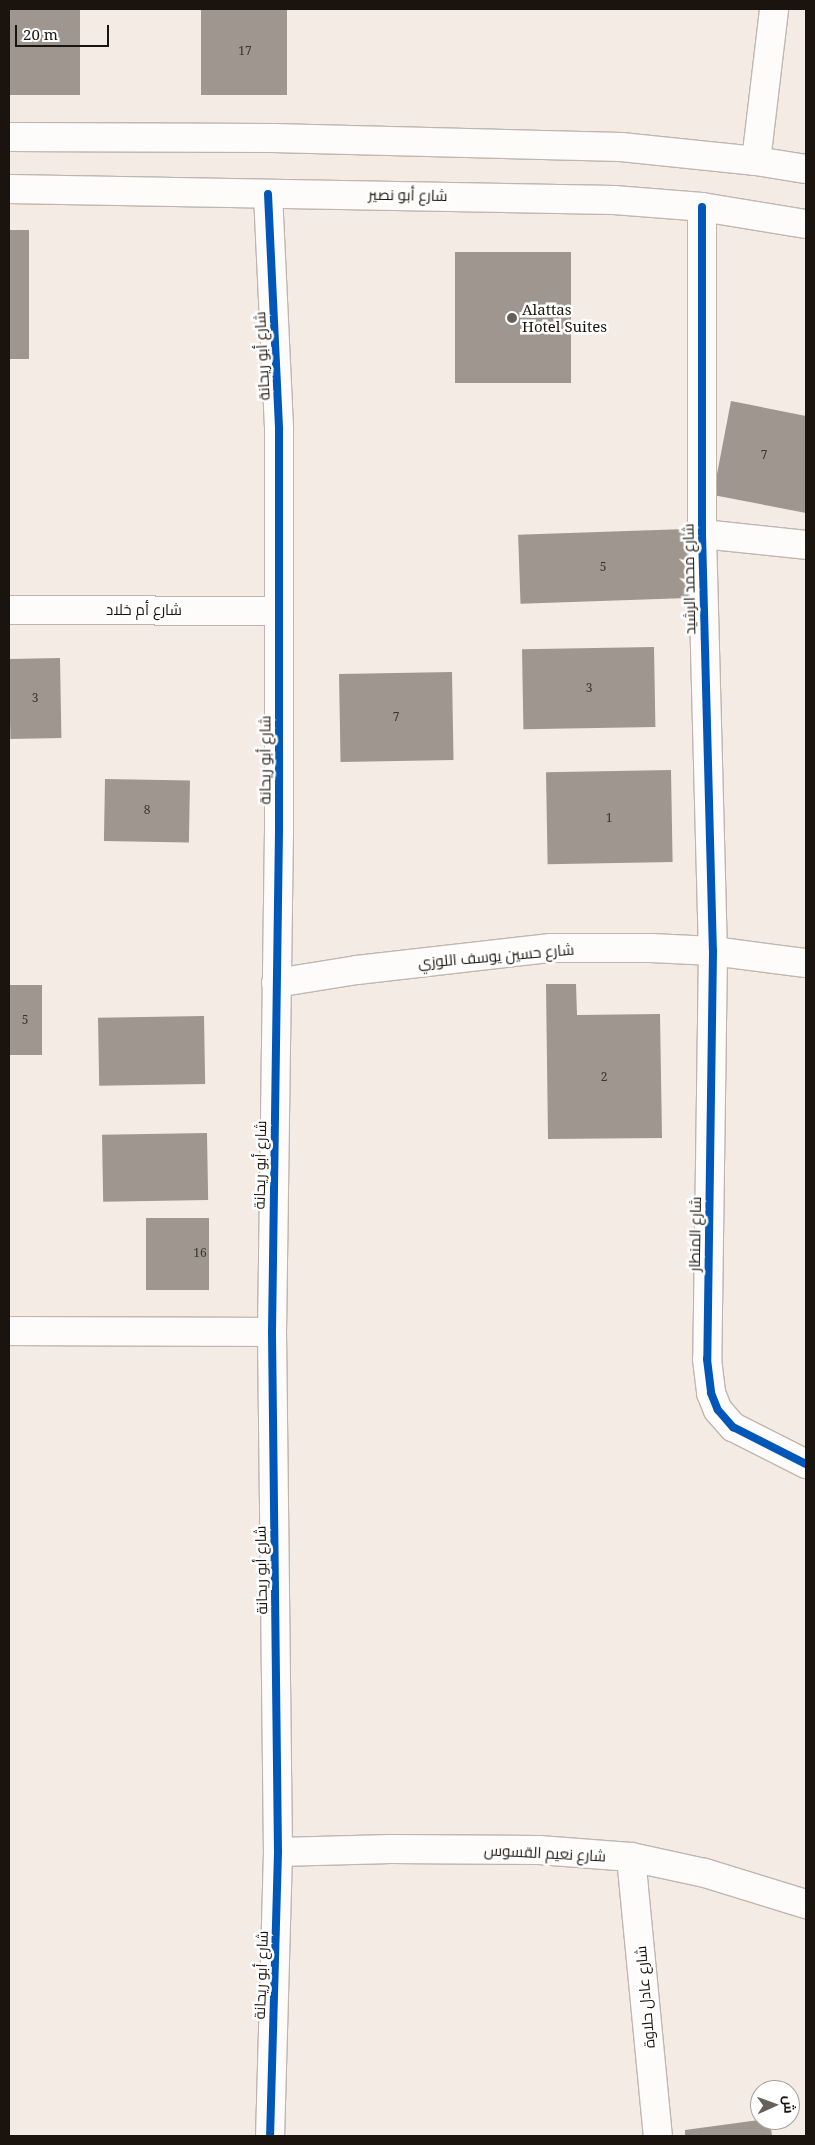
<!DOCTYPE html>
<html>
<head>
<meta charset="utf-8">
<style>
	body { margin:0 }
	#map { position:relative; width:815px; height:2145px; overflow:hidden; background:#f5ebe5; font-family:"Noto Serif",Cairo,serif }
	div>[style] { position:absolute }
	.building>* { inset:0; background:#9f978f; transform-origin:0 0 }
	.roads { filter:drop-shadow(1px 0 #bfb6b1) drop-shadow(-1px 0 #bfb6b1) drop-shadow(0 1px #bfb6b1) drop-shadow(0 -1px #bfb6b1) }
	.minor>* { height:28px; margin:-14px; padding:0 14px; transform-origin:14px; border-radius:14px; background:#fefcfb }
	.secondary>* { height:28px; margin:-14px; padding:0 14px; transform-origin:14px; border-radius:14px; background:#fefcfb }
	.cycleway>* { height:8px; margin:-4px; padding:0 4px; transform-origin:4px; border-radius:4px; background:#0057b8 }
	.dots>* { width:14px; height:14px; translate:-50% -50%; box-sizing:border-box; border:2px solid #fff; border-radius:50% }
	span { translate:-50% -50%; white-space:nowrap; text-align:center; line-height:1.15; -webkit-text-stroke:5px #fff; paint-order:stroke }
	.number-label { font-size:12px; color:#3c352e }
	.number-label span { -webkit-text-stroke-width:0 }
	.street-label { font-size:15px; color:#1b140e }
	.poi-label { font-size:15px; color:#1b140e }
	.left { translate:0 -50%; text-align:left }
	.frame { position:absolute; inset:0; border:10px solid #1b140e; pointer-events:none }
	.north { position:absolute; left:750px; top:2080px; width:50px; height:50px; box-sizing:border-box; background:#fff; border:1px solid #a4a19f; border-radius:50%; rotate:88deg; font-size:14px; font-weight:700; line-height:20px; text-align:center; color:#1b140e }
	.north::after { content:''; display:block; margin:auto; width:18px; height:22px; background:#675f59; clip-path:polygon(50% 0,100% 100%,50% 72%,0 100%) }
	.scale { position:absolute; left:15px; top:25px; width:94px; height:22px; box-sizing:border-box; border:2px solid #1b140e; border-top:0; padding-left:6px; font-size:15px; line-height:18px; white-space:nowrap; color:#1b140e; -webkit-text-stroke:4px #fff; paint-order:stroke }
</style>
</head>
<body>
<div id="map">
	<div class="building">
		<i style="left:9px;top:9px;width:71px;height:86px"></i>
		<i style="left:201px;top:9px;width:86px;height:86px"></i>
		<i style="left:9px;top:230px;width:20px;height:129px"></i>
		<i style="left:455px;top:252px;width:116px;height:131px"></i>
		<i style="clip-path:polygon(731px 401px,806px 416px,806px 513px,713px 495px)"></i>
		<i style="left:686px;top:529px;width:69px;height:168px;rotate:88deg"></i>
		<i style="left:654px;top:647px;width:80px;height:132px;rotate:89deg"></i>
		<i style="left:60px;top:658px;width:80px;height:51px;rotate:89deg"></i>
		<i style="left:452px;top:672px;width:88px;height:113px;rotate:89deg"></i>
		<i style="left:671px;top:770px;width:92px;height:125px;rotate:89deg"></i>
		<i style="left:105px;top:779px;width:85px;height:62px;rotate:1deg"></i>
		<i style="clip-path:polygon(546px 984px,576px 984px,577px 1015px,660px 1014px,662px 1138px,548px 1139px)"></i>
		<i style="left:9px;top:985px;width:33px;height:70px"></i>
		<i style="left:204px;top:1016px;width:68px;height:106px;rotate:89deg"></i>
		<i style="left:207px;top:1133px;width:67px;height:105px;rotate:89deg"></i>
		<i style="left:146px;top:1218px;width:63px;height:72px"></i>
		<i style="clip-path:polygon(759px 2120px,770px 2120px,772px 2136px,685px 2136px,685px 2130px)"></i>
	</div>
	<div class="roads">
		<div class="minor">
			<i style="left:756px;top:161px;width:153px;rotate:-83.2deg"></i>
			<i style="left:268px;top:194px;width:236px;rotate:87.3deg"></i>
			<i style="left:279px;top:430px;width:401px;rotate:90deg"></i>
			<i style="left:279px;top:831px;width:501px;rotate:90.8deg"></i>
			<i style="left:272px;top:1332px;width:520px;rotate:89.34deg"></i>
			<i style="left:278px;top:1852px;width:284px;rotate:91.6deg"></i>
			<i style="left:702px;top:207px;width:327px;rotate:90deg"></i>
			<i style="left:702px;top:534px;width:417px;rotate:88.5deg"></i>
			<i style="left:713px;top:951px;width:408px;rotate:90.8deg"></i>
			<i style="left:707px;top:1359px;width:34px;rotate:83deg"></i>
			<i style="left:711px;top:1393px;width:18px;rotate:68deg"></i>
			<i style="left:718px;top:1410px;width:23px;rotate:49deg"></i>
			<i style="left:733px;top:1427px;width:82px;rotate:26.9deg"></i>
			<i style="left:702px;top:534px;width:105px;rotate:6deg"></i>
			<i style="left:9px;top:610px;width:270px;rotate:0.2deg"></i>
			<i style="left:276px;top:983px;width:82px;rotate:-9.1deg"></i>
			<i style="left:357px;top:970px;width:195px;rotate:-6.5deg"></i>
			<i style="left:551px;top:948px;width:100px"></i>
			<i style="left:651px;top:948px;width:62px;rotate:2.8deg"></i>
			<i style="left:713px;top:951px;width:94px;rotate:7.4deg"></i>
			<i style="left:9px;top:1331px;width:263px;rotate:0.2deg"></i>
			<i style="left:278px;top:1852px;width:113px;rotate:-1.5deg"></i>
			<i style="left:391px;top:1849px;width:148px;rotate:0.4deg"></i>
			<i style="left:539px;top:1850px;width:92px;rotate:4.4deg"></i>
			<i style="left:631px;top:1857px;width:76px;rotate:12.2deg"></i>
			<i style="left:705px;top:1873px;width:106px;rotate:17.1deg"></i>
			<i style="left:631px;top:1857px;width:280px;rotate:84.5deg"></i>
		</div>
		<div class="secondary">
			<i style="left:9px;top:137px;width:264px;rotate:0.2deg"></i>
			<i style="left:273px;top:138px;width:348px;rotate:1.5deg"></i>
			<i style="left:621px;top:147px;width:136px;rotate:5.9deg"></i>
			<i style="left:756px;top:161px;width:51px;rotate:9.1deg"></i>
			<i style="left:9px;top:189px;width:605px;rotate:1.04deg"></i>
			<i style="left:614px;top:200px;width:88px;rotate:4.5deg"></i>
			<i style="left:702px;top:207px;width:105px;rotate:9.3deg"></i>
		</div>
	</div>
	<div class="cycleway">
		<i style="left:268px;top:194px;width:236px;rotate:87.3deg"></i>
		<i style="left:279px;top:430px;width:401px;rotate:90deg"></i>
		<i style="left:279px;top:831px;width:501px;rotate:90.8deg"></i>
		<i style="left:272px;top:1332px;width:520px;rotate:89.34deg"></i>
		<i style="left:278px;top:1852px;width:284px;rotate:91.6deg"></i>
		<i style="left:702px;top:207px;width:327px;rotate:90deg"></i>
		<i style="left:702px;top:534px;width:417px;rotate:88.5deg"></i>
		<i style="left:713px;top:951px;width:408px;rotate:90.8deg"></i>
		<i style="left:707px;top:1359px;width:34px;rotate:83deg"></i>
		<i style="left:711px;top:1393px;width:18px;rotate:68deg"></i>
		<i style="left:718px;top:1410px;width:23px;rotate:49deg"></i>
		<i style="left:733px;top:1427px;width:82px;rotate:26.9deg"></i>
	</div>
	<div class="dots">
		<i style="left:512px;top:318px;background:#675f59"></i>
	</div>
	<div class="number-label">
		<span style="left:245px;top:51px">17</span>
		<span style="left:764px;top:455px">7</span>
		<span style="left:603px;top:567px">5</span>
		<span style="left:589px;top:688px">3</span>
		<span style="left:35px;top:698px">3</span>
		<span style="left:396px;top:717px">7</span>
		<span style="left:147px;top:810px">8</span>
		<span style="left:609px;top:818px">1</span>
		<span style="left:25px;top:1020px">5</span>
		<span style="left:604px;top:1077px">2</span>
		<span style="left:200px;top:1253px">16</span>
	</div>
	<div class="street-label">
		<span style="left:408px;top:195px;rotate:1deg">شارع أبو نصير</span>
		<span style="left:262px;top:356px;rotate:-93deg">شارع أبو ريحانة</span>
		<span style="left:689px;top:579px;rotate:-91deg">شارع محمد الرشيد</span>
		<span style="left:144px;top:610px">شارع أم خلاد</span>
		<span style="left:265px;top:760px;rotate:-90deg">شارع أبو ريحانة</span>
		<span style="left:496px;top:956px;rotate:-5deg">شارع حسين يوسف اللوزي</span>
		<span style="left:260px;top:1165px;rotate:-89deg">شارع أبو ريحانة</span>
		<span style="left:695px;top:1234px;rotate:-89deg">شارع المنطار</span>
		<span style="left:261px;top:1570px;rotate:-91deg">شارع أبو ريحانة</span>
		<span style="left:545px;top:1853px;rotate:3deg">شارع نعيم القسوس</span>
		<span style="left:261px;top:1975px;rotate:-88deg">شارع أبو ريحانة</span>
		<span style="left:645px;top:1997px;rotate:-95deg">شارع عادل حلاوة</span>
	</div>
	<div class="poi-label">
		<span class="left" style="left:522px;top:318px">Alattas<br>Hotel Suites</span>
	</div>
	<div class="frame"></div>
	<div class="north">ش</div>
	<div class="scale">20 m</div>
</div>
</body>
</html>
